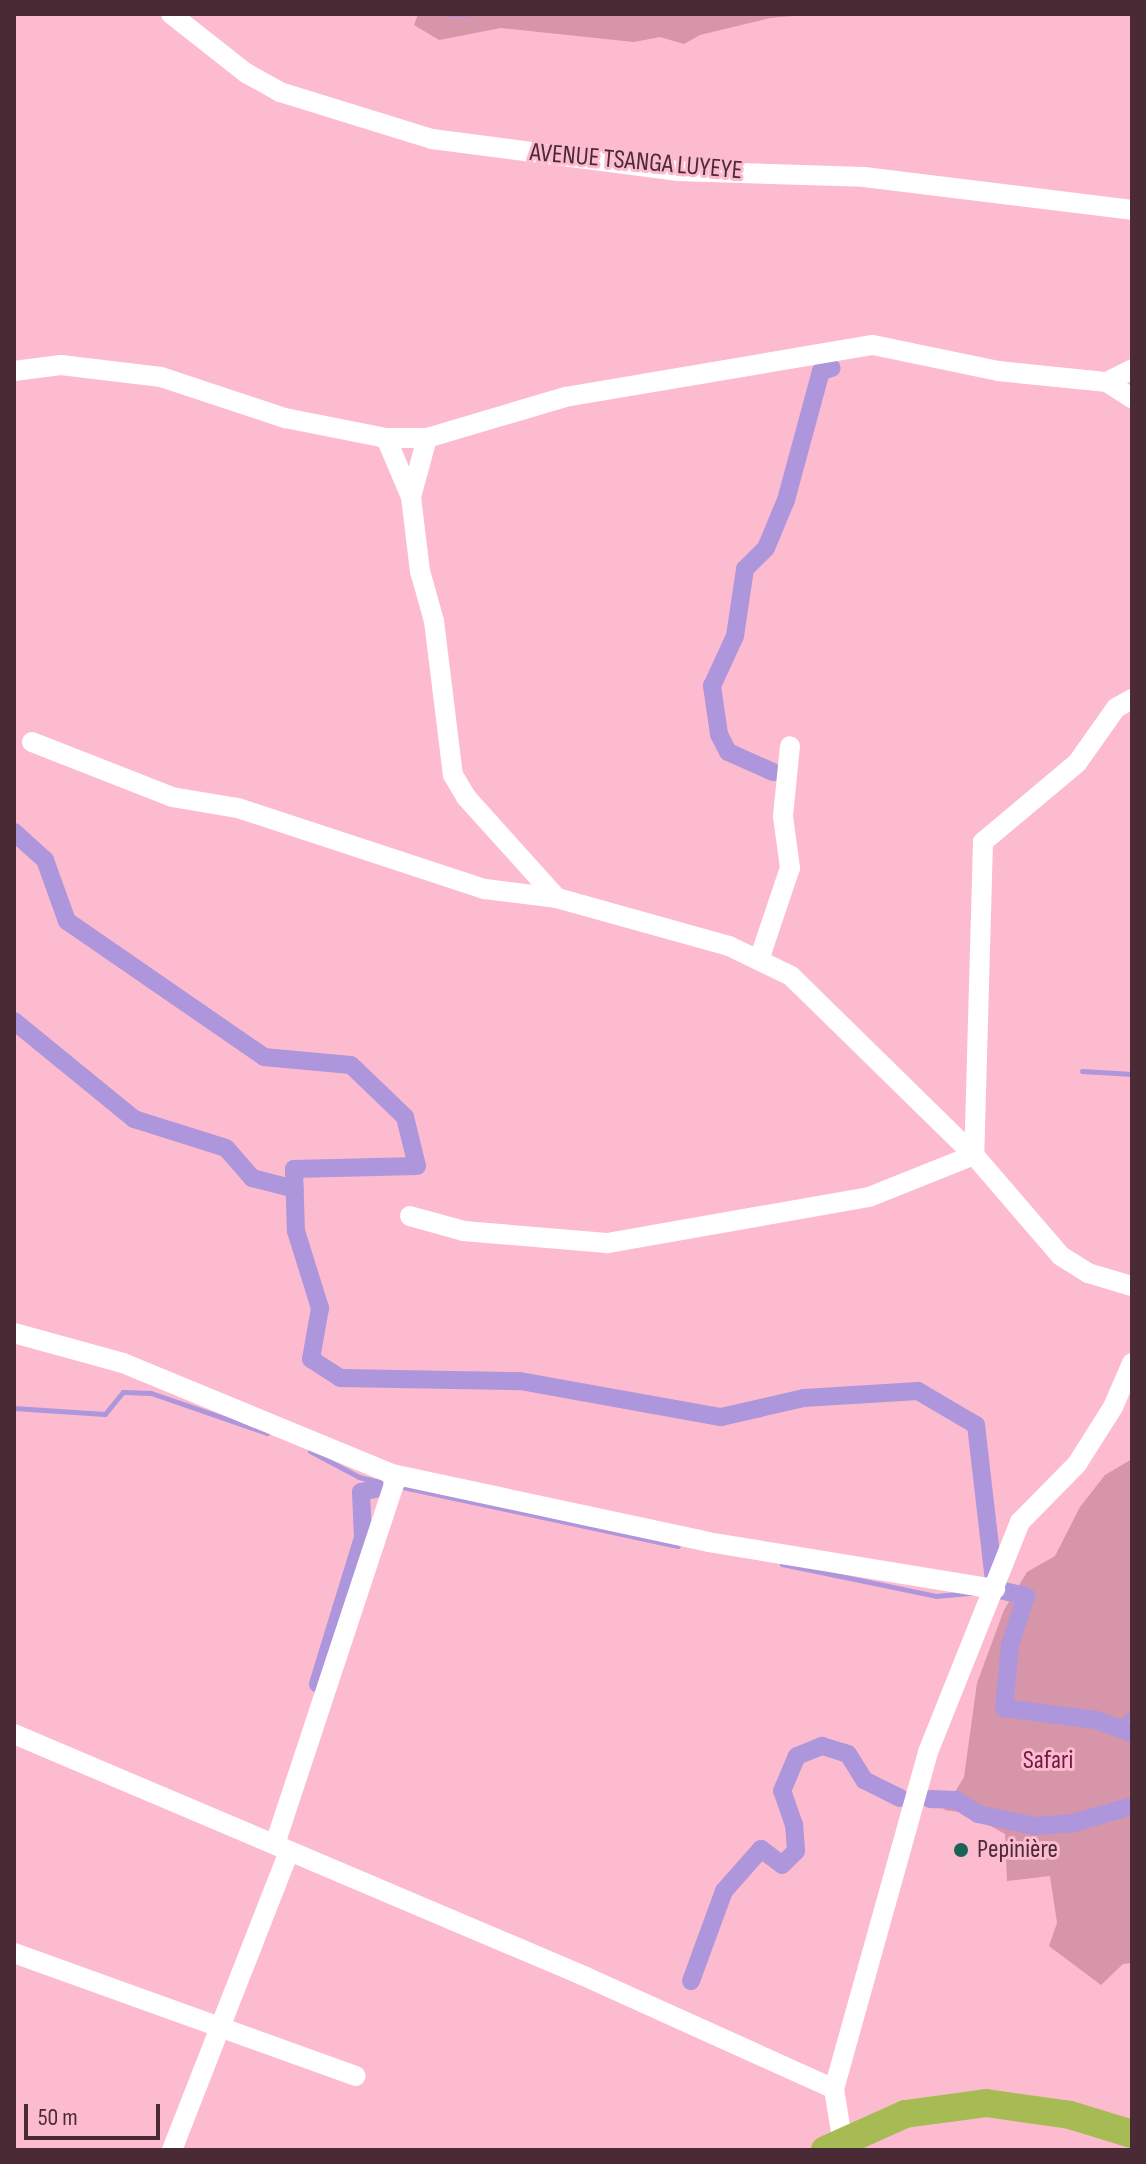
<!DOCTYPE html>
<html>
<head>
<meta charset="utf-8">
<style>
	body { margin:0 }
	#map { position:relative; width:1146px; height:2164px; overflow:hidden; background:#fdbbcf; font-family:"Sofia Sans Condensed",sans-serif }
	div>[style] { position:absolute }
	.green>* { inset:0; background:#d795a9 }
	.stream>* { height:5px; margin:-2.5px; padding:0 2.5px; transform-origin:2.5px; border-radius:2.5px; background:#ad96db }
	.canal>* { height:18px; margin:-9px; padding:0 9px; transform-origin:9px; border-radius:9px; background:#ad96db }
	.minor>* { height:20px; margin:-10px; padding:0 10px; transform-origin:10px; border-radius:10px; background:#fff }
	.highway>* { height:28px; margin:-14px; padding:0 14px; transform-origin:14px; border-radius:14px; background:#a7bb54 }
	.dots>* { width:22px; height:22px; translate:-50% -50%; box-sizing:border-box; border:4px solid #fdbbcf; border-radius:50% }
	span { translate:-50% -50%; white-space:nowrap; text-align:center; line-height:1.15; -webkit-text-stroke:6px #fdbbcf; paint-order:stroke }
	.street-label { font-size:26px; color:#4a2a35 }
	.park-label { font-size:26px; color:#751841 }
	.poi-label { font-size:26px; color:#4a2a35 }
	.left { translate:0 -50%; text-align:left }
	.frame { position:absolute; inset:0; border:16px solid #4a2a35; pointer-events:none }
	.scale { position:absolute; left:24px; top:2104px; width:136px; height:36px; box-sizing:border-box; border:4px solid #4a2a35; border-top:0; padding-left:10px; font-size:24px; line-height:28px; white-space:nowrap; color:#4a2a35; -webkit-text-stroke:6px #fdbbcf; paint-order:stroke }
</style>
</head>
<body>
<div id="map">
	<div class="green">
		<i style="clip-path:polygon(418px 14px,816px 14px,770px 18px,700px 35px,684px 44px,660px 37px,634px 42px,501px 28px,439px 40px,414px 25px)"></i>
		<i style="clip-path:polygon(1132px 1459px,1132px 1963px,1123px 1964px,1101px 1985px,1049px 1946px,1057px 1923px,1050px 1876px,1007px 1881px,1005px 1834px,967px 1813px,944px 1810px,964px 1777px,977px 1683px,1004px 1610px,1027px 1572px,1055px 1556px,1080px 1507px,1105px 1475px)"></i>
	</div>
	<div class="stream">
		<i style="left:447px;top:14px;width:20px"></i>
		<i style="left:1082px;top:1071px;width:50px;rotate:3.4deg"></i>
		<i style="left:14px;top:1408px;width:91px;rotate:3.8deg"></i>
		<i style="left:105px;top:1414px;width:28px;rotate:-51deg"></i>
		<i style="left:123px;top:1392px;width:28px;rotate:2deg"></i>
		<i style="left:151px;top:1393px;width:123px;rotate:19deg"></i>
		<i style="left:310px;top:1451px;width:55px;rotate:28deg"></i>
		<i style="left:359px;top:1477px;width:30px;rotate:14deg"></i>
		<i style="left:398px;top:1486px;width:286px;rotate:12.1deg"></i>
		<i style="left:782px;top:1564px;width:157px;rotate:11.7deg"></i>
		<i style="left:936px;top:1596px;width:36px;rotate:-5deg"></i>
		<i style="left:1115px;top:1727px;width:23px;rotate:-41deg"></i>
	</div>
	<div class="canal">
		<i style="left:773px;top:772px;width:49px;rotate:-156deg"></i>
		<i style="left:728px;top:752px;width:20px;rotate:-117deg"></i>
		<i style="left:719px;top:734px;width:49px;rotate:-98.3deg"></i>
		<i style="left:712px;top:686px;width:55px;rotate:-65.3deg"></i>
		<i style="left:735px;top:636px;width:68px;rotate:-81.5deg"></i>
		<i style="left:745px;top:569px;width:30px;rotate:-45deg"></i>
		<i style="left:766px;top:548px;width:52px;rotate:-67.4deg"></i>
		<i style="left:786px;top:500px;width:134px;rotate:-74.8deg"></i>
		<i style="left:821px;top:371px;width:11px;rotate:-15deg"></i>
		<i style="left:14px;top:832px;width:42px;rotate:42.1deg"></i>
		<i style="left:45px;top:860px;width:65px;rotate:70.2deg"></i>
		<i style="left:67px;top:921px;width:239px;rotate:34.6deg"></i>
		<i style="left:264px;top:1057px;width:87px;rotate:5.3deg"></i>
		<i style="left:351px;top:1065px;width:75px;rotate:43.9deg"></i>
		<i style="left:405px;top:1117px;width:50px;rotate:76.2deg"></i>
		<i style="left:417px;top:1166px;width:123px;rotate:178.6deg"></i>
		<i style="left:294px;top:1169px;width:62px;rotate:88.2deg"></i>
		<i style="left:296px;top:1231px;width:81px;rotate:72.7deg"></i>
		<i style="left:320px;top:1308px;width:52px;rotate:100deg"></i>
		<i style="left:311px;top:1359px;width:35px;rotate:33deg"></i>
		<i style="left:340px;top:1378px;width:180px;rotate:1deg"></i>
		<i style="left:520px;top:1381px;width:204px;rotate:10.2deg"></i>
		<i style="left:721px;top:1417px;width:85px;rotate:-12.9deg"></i>
		<i style="left:804px;top:1398px;width:114px;rotate:-3.5deg"></i>
		<i style="left:918px;top:1391px;width:67px;rotate:30.4deg"></i>
		<i style="left:976px;top:1425px;width:165px;rotate:83.4deg"></i>
		<i style="left:995px;top:1589px;width:32px;rotate:13deg"></i>
		<i style="left:1026px;top:1596px;width:52px;rotate:108.1deg"></i>
		<i style="left:1010px;top:1645px;width:63px;rotate:95.4deg"></i>
		<i style="left:1004px;top:1708px;width:93px;rotate:7.4deg"></i>
		<i style="left:1096px;top:1720px;width:38px;rotate:20deg"></i>
		<i style="left:14px;top:1021px;width:155px;rotate:39.2deg"></i>
		<i style="left:134px;top:1119px;width:96px;rotate:17.5deg"></i>
		<i style="left:226px;top:1148px;width:40px;rotate:49deg"></i>
		<i style="left:252px;top:1178px;width:44px;rotate:14.3deg"></i>
		<i style="left:318px;top:1684px;width:153px;rotate:-72.9deg"></i>
		<i style="left:363px;top:1538px;width:46px;rotate:-92.5deg"></i>
		<i style="left:361px;top:1492px;width:34px;rotate:-12deg"></i>
		<i style="left:930px;top:1799px;width:26px;rotate:2deg"></i>
		<i style="left:956px;top:1800px;width:26px;rotate:32deg"></i>
		<i style="left:978px;top:1814px;width:57px;rotate:12.1deg"></i>
		<i style="left:1034px;top:1826px;width:39px;rotate:-4deg"></i>
		<i style="left:1073px;top:1823px;width:61px;rotate:-16.1deg"></i>
		<i style="left:691px;top:1981px;width:96px;rotate:-69.9deg"></i>
		<i style="left:724px;top:1891px;width:56px;rotate:-48.6deg"></i>
		<i style="left:761px;top:1849px;width:26px;rotate:37deg"></i>
		<i style="left:782px;top:1865px;width:20px;rotate:-45deg"></i>
		<i style="left:796px;top:1851px;width:26px;rotate:-94deg"></i>
		<i style="left:794px;top:1825px;width:36px;rotate:-109deg"></i>
		<i style="left:782px;top:1791px;width:38px;rotate:-67deg"></i>
		<i style="left:797px;top:1756px;width:27px;rotate:-22deg"></i>
		<i style="left:822px;top:1746px;width:27px;rotate:17deg"></i>
		<i style="left:848px;top:1754px;width:31px;rotate:58deg"></i>
		<i style="left:864px;top:1780px;width:40px;rotate:26.6deg"></i>
	</div>
	<div class="minor">
		<i style="left:171px;top:14px;width:95px;rotate:38.2deg"></i>
		<i style="left:246px;top:73px;width:39px;rotate:29deg"></i>
		<i style="left:280px;top:92px;width:159px;rotate:17.2deg"></i>
		<i style="left:432px;top:139px;width:247px;rotate:7.4deg"></i>
		<i style="left:677px;top:171px;width:187px;rotate:1.8deg"></i>
		<i style="left:864px;top:177px;width:270px;rotate:7deg"></i>
		<i style="left:14px;top:371px;width:47px;rotate:-7.3deg"></i>
		<i style="left:61px;top:365px;width:101px;rotate:6.8deg"></i>
		<i style="left:161px;top:377px;width:131px;rotate:18.3deg"></i>
		<i style="left:285px;top:418px;width:103px;rotate:11.2deg"></i>
		<i style="left:386px;top:438px;width:41px"></i>
		<i style="left:427px;top:438px;width:144px;rotate:-16.5deg"></i>
		<i style="left:565px;top:397px;width:312px;rotate:-9.6deg"></i>
		<i style="left:873px;top:345px;width:128px;rotate:11.7deg"></i>
		<i style="left:998px;top:371px;width:110px;rotate:5.8deg"></i>
		<i style="left:1107px;top:382px;width:30px;rotate:33deg"></i>
		<i style="left:1107px;top:382px;width:28px;rotate:-27deg"></i>
		<i style="left:386px;top:438px;width:64px;rotate:67deg"></i>
		<i style="left:411px;top:497px;width:75px;rotate:83.1deg"></i>
		<i style="left:420px;top:571px;width:52px;rotate:74.4deg"></i>
		<i style="left:434px;top:621px;width:155px;rotate:83deg"></i>
		<i style="left:453px;top:775px;width:26px;rotate:59deg"></i>
		<i style="left:466px;top:797px;width:136px;rotate:48deg"></i>
		<i style="left:557px;top:898px;width:179px;rotate:15.6deg"></i>
		<i style="left:729px;top:946px;width:69px;rotate:25.8deg"></i>
		<i style="left:791px;top:976px;width:256px;rotate:44.4deg"></i>
		<i style="left:974px;top:1155px;width:113px;rotate:158.2deg"></i>
		<i style="left:869px;top:1197px;width:266px;rotate:170deg"></i>
		<i style="left:607px;top:1243px;width:144px;rotate:-175.2deg"></i>
		<i style="left:464px;top:1231px;width:56px;rotate:-164.5deg"></i>
		<i style="left:411px;top:497px;width:61px;rotate:-74.8deg"></i>
		<i style="left:1132px;top:699px;width:18px;rotate:151deg"></i>
		<i style="left:1116px;top:708px;width:67px;rotate:125.3deg"></i>
		<i style="left:1077px;top:763px;width:123px;rotate:140deg"></i>
		<i style="left:983px;top:842px;width:313px;rotate:91.6deg"></i>
		<i style="left:974px;top:1155px;width:133px;rotate:49.3deg"></i>
		<i style="left:1061px;top:1256px;width:32px;rotate:32deg"></i>
		<i style="left:1088px;top:1273px;width:46px;rotate:16.5deg"></i>
		<i style="left:32px;top:742px;width:150px;rotate:21.4deg"></i>
		<i style="left:172px;top:797px;width:67px;rotate:9.5deg"></i>
		<i style="left:238px;top:808px;width:260px;rotate:18.2deg"></i>
		<i style="left:485px;top:889px;width:73px;rotate:7.1deg"></i>
		<i style="left:760px;top:957px;width:94px;rotate:-71.4deg"></i>
		<i style="left:790px;top:868px;width:52px;rotate:-97.7deg"></i>
		<i style="left:783px;top:816px;width:70px;rotate:-84.3deg"></i>
		<i style="left:14px;top:1333px;width:113px;rotate:15.4deg"></i>
		<i style="left:123px;top:1363px;width:291px;rotate:22.4deg"></i>
		<i style="left:392px;top:1474px;width:323px;rotate:12.1deg"></i>
		<i style="left:708px;top:1542px;width:291px;rotate:9.3deg"></i>
		<i style="left:14px;top:1734px;width:619px;rotate:23deg"></i>
		<i style="left:584px;top:1976px;width:274px;rotate:24.3deg"></i>
		<i style="left:275px;top:1844px;width:378px;rotate:-71.7deg"></i>
		<i style="left:394px;top:1485px;width:11px;rotate:-100deg"></i>
		<i style="left:14px;top:1953px;width:363px;rotate:19.8deg"></i>
		<i style="left:842px;top:2138px;width:50px;rotate:-99.3deg"></i>
		<i style="left:834px;top:2089px;width:350px;rotate:-74.4deg"></i>
		<i style="left:928px;top:1752px;width:248px;rotate:-68.2deg"></i>
		<i style="left:1020px;top:1522px;width:81px;rotate:-45.5deg"></i>
		<i style="left:1077px;top:1464px;width:67px;rotate:-57.7deg"></i>
		<i style="left:1113px;top:1407px;width:48px;rotate:-66.6deg"></i>
		<i style="left:172px;top:2150px;width:320px;rotate:-68.6deg"></i>
	</div>
	<div class="highway">
		<i style="left:825px;top:2150px;width:88px;rotate:-24.2deg"></i>
		<i style="left:905px;top:2114px;width:82px;rotate:-7.7deg"></i>
		<i style="left:986px;top:2103px;width:85px;rotate:8.1deg"></i>
		<i style="left:1070px;top:2115px;width:65px;rotate:17deg"></i>
	</div>
	<div class="dots">
		<i style="left:961px;top:1850px;background:#1b6356"></i>
	</div>
	<div class="street-label">
		<span style="left:636px;top:162px;rotate:5deg">AVENUE TSANGA LUYEYE</span>
	</div>
	<div class="park-label">
		<span style="left:1048px;top:1761px">Safari</span>
	</div>
	<div class="poi-label">
		<span class="left" style="left:977px;top:1850px">Pepinière</span>
	</div>
	<div class="frame"></div>
	<div class="scale">50 m</div>
</div>
</body>
</html>
